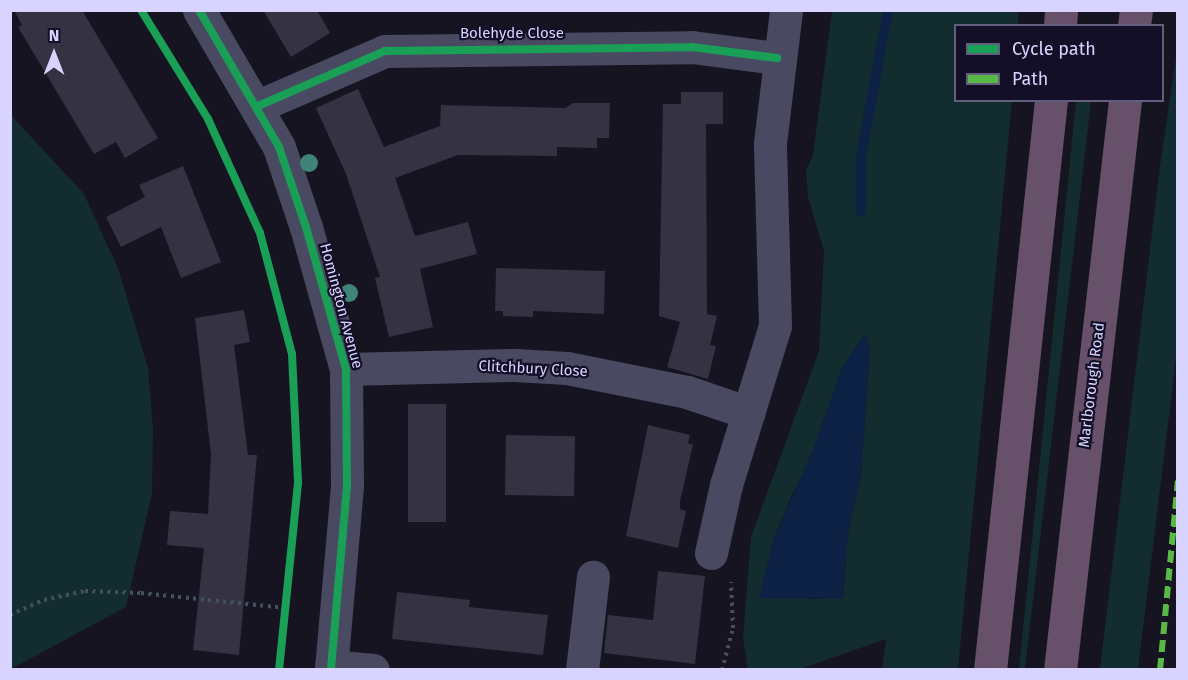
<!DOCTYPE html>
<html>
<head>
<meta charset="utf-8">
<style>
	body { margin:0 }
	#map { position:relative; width:1188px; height:680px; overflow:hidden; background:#161421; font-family:"Fira Sans",sans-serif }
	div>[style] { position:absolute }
	.green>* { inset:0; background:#132c2d }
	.water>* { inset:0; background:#0d2144 }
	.stream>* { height:10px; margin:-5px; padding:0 5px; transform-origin:5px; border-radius:5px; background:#0d2144 }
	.building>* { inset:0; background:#343243; transform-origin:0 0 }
	.path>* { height:4px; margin-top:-2px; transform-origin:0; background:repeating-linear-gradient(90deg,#44505f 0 3px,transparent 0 7.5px) }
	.minor>* { height:33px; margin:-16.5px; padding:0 16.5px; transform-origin:16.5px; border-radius:16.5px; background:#4a4962 }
	.highway>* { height:33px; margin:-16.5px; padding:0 16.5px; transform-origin:16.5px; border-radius:16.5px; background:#67516a }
	.quiet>* { height:6px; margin-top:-3px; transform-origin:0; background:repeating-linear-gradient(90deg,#58b947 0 12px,transparent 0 18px) }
	.cycleway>* { height:8px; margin:-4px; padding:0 4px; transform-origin:4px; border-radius:4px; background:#1a9f57 }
	.trees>* { width:18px; height:18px; margin:-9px; border-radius:50%; background:#3e8478 }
	span { translate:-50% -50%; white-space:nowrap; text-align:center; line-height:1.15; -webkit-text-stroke:4.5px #130f26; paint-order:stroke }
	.street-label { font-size:15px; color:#d9d4ff }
	.frame { position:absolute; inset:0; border:12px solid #d9d4ff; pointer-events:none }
	.legend { position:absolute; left:954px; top:24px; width:210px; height:78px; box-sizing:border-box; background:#130f26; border:2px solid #625e7d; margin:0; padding:8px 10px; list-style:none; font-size:18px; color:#d9d4ff }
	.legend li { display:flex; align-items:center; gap:12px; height:30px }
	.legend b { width:30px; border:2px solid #625e7d }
	.north { position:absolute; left:24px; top:24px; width:60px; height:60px; -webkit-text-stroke:4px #130f26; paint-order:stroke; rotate:0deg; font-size:16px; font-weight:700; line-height:24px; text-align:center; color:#d9d4ff }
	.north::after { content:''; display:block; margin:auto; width:21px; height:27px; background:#d9d4ff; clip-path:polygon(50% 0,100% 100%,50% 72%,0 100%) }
</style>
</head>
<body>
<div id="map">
	<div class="green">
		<i style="clip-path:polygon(evenodd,832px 11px,1019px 11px,1018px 25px,956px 26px,956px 100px,1012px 101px,958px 669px,882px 669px,886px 639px,800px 669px,748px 670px,743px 638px,751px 537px,819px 351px,824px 251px,808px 197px,806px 171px,813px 155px,832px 11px,870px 346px,861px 475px,848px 533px,843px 599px,760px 598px,773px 541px,792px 495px,870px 346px)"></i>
		<i style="clip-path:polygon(1177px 51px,1177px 350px,1138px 669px,1100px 669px,1160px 166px)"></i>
		<i style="clip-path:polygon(1076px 101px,1091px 101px,1025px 669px,1019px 669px)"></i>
		<i style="clip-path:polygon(10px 114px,84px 194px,118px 268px,148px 368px,153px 429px,152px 493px,126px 607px,11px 669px)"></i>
	</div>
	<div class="water">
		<i style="clip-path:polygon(865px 333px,870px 346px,861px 475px,848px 533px,843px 599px,759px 598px,773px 541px,813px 449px,842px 367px)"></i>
	</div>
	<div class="stream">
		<i style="left:861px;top:212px;width:56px;rotate:-90deg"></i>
		<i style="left:861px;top:156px;width:148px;rotate:-79.5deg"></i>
	</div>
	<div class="building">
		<i style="clip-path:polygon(14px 10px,82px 10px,158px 138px,125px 158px,116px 142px,94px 154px,18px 27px,22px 25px)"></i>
		<i style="clip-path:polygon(263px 10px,317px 10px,330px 33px,291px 57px)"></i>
		<i style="clip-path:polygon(358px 89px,384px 147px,440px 126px,441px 105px,565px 108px,573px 103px,610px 103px,609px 138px,597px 138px,597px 148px,557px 147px,557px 156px,458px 155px,395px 178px,415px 236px,468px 222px,477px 254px,420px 269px,433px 327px,389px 337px,375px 278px,380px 277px,346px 174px,316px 108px)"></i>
		<i style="clip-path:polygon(681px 92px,723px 92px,723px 124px,706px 124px,707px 314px,717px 316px,710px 345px,716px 346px,708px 379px,667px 367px,680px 322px,659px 316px,663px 104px,681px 104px)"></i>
		<i style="clip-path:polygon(183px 166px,221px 262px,181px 278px,161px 227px,121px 247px,106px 217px,145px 197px,139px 185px)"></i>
		<i style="clip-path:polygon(496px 268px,605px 271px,604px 314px,533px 311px,533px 317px,503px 316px,503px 311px,495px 311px)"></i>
		<i style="clip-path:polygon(244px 310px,250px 342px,234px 345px,248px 455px,257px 455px,239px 655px,193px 650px,204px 548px,167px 545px,170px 511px,208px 514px,211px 454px,195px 318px)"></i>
		<i style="left:408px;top:404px;width:38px;height:118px"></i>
		<i style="clip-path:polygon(648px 425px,690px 435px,688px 443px,693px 445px,680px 501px,680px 509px,686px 511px,678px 548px,626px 536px)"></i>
		<i style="left:506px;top:435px;width:69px;height:60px;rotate:1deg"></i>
		<i style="clip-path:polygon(658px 571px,705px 576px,695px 664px,604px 653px,608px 615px,653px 620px)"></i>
		<i style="clip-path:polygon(397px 592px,470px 600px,469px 607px,548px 615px,543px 655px,392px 639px)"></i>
	</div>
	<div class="path">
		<i style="left:10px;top:615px;width:37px;rotate:-24deg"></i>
		<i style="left:44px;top:600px;width:42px;rotate:-12.4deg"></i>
		<i style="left:85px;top:591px;width:56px;rotate:2deg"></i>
		<i style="left:141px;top:593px;width:146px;rotate:5.9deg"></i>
		<i style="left:722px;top:670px;width:43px;rotate:-75.3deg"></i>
		<i style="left:733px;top:628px;width:46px;rotate:-92.5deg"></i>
	</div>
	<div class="minor">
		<i style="left:199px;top:10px;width:159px;rotate:59.7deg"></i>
		<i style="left:279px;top:147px;width:84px;rotate:71.4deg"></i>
		<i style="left:306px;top:227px;width:148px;rotate:74.3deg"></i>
		<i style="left:346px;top:369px;width:117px;rotate:89.5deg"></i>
		<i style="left:347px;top:486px;width:185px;rotate:95deg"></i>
		<i style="left:258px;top:106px;width:138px;rotate:-23.4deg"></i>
		<i style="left:385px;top:51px;width:307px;rotate:-0.7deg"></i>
		<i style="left:692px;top:47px;width:86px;rotate:7.4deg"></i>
		<i style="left:346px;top:369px;width:169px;rotate:-1.4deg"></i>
		<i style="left:515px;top:365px;width:52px;rotate:3.3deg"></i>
		<i style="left:567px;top:368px;width:122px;rotate:11.3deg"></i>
		<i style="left:687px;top:392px;width:65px;rotate:18.7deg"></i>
		<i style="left:711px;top:553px;width:70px;rotate:-77.6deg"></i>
		<i style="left:726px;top:485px;width:166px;rotate:-72.9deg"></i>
		<i style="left:775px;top:326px;width:183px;rotate:-91.6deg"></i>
		<i style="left:770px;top:143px;width:134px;rotate:-83.1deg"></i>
		<i style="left:331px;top:666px;width:42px;rotate:5.4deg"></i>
		<i style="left:582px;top:670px;width:94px;rotate:-83.3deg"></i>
	</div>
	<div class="highway">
		<i style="left:1060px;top:26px;width:16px;rotate:-86deg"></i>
		<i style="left:1134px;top:26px;width:16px;rotate:-83deg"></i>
		<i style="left:990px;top:670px;width:573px;rotate:-83.89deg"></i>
		<i style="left:1060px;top:670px;width:574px;rotate:-83.49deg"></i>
	</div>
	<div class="quiet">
		<i style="left:1160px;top:670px;width:190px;rotate:-84.6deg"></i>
	</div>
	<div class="cycleway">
		<i style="left:141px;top:10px;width:128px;rotate:58.4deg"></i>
		<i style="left:208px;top:119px;width:125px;rotate:65.5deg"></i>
		<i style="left:260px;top:233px;width:125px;rotate:75.2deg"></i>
		<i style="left:292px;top:354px;width:129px;rotate:87.3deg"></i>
		<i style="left:298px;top:483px;width:188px;rotate:95.8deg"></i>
		<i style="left:199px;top:10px;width:159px;rotate:59.7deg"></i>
		<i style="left:279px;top:147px;width:84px;rotate:71.4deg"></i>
		<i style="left:306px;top:227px;width:148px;rotate:74.3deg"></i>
		<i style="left:346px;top:369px;width:117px;rotate:89.5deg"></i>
		<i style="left:347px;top:486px;width:185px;rotate:95deg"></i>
		<i style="left:258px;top:106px;width:138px;rotate:-23.4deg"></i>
		<i style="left:385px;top:51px;width:307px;rotate:-0.7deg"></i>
		<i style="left:692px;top:47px;width:86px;rotate:7.4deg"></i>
	</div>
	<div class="trees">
		<i style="left:309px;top:163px"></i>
		<i style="left:349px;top:293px"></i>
	</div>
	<div class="street-label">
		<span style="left:512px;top:34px">Bolehyde Close</span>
		<span style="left:341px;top:306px;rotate:75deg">Homington Avenue</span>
		<span style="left:533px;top:369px;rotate:3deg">Clitchbury Close</span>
		<span style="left:1092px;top:385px;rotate:-83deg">Marlborough Road</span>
	</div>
	<div class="frame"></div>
	<ul class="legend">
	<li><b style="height:8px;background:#1a9f57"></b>Cycle path</li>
	<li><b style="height:8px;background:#58b947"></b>Path</li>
	</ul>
	<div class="north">N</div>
</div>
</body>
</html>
